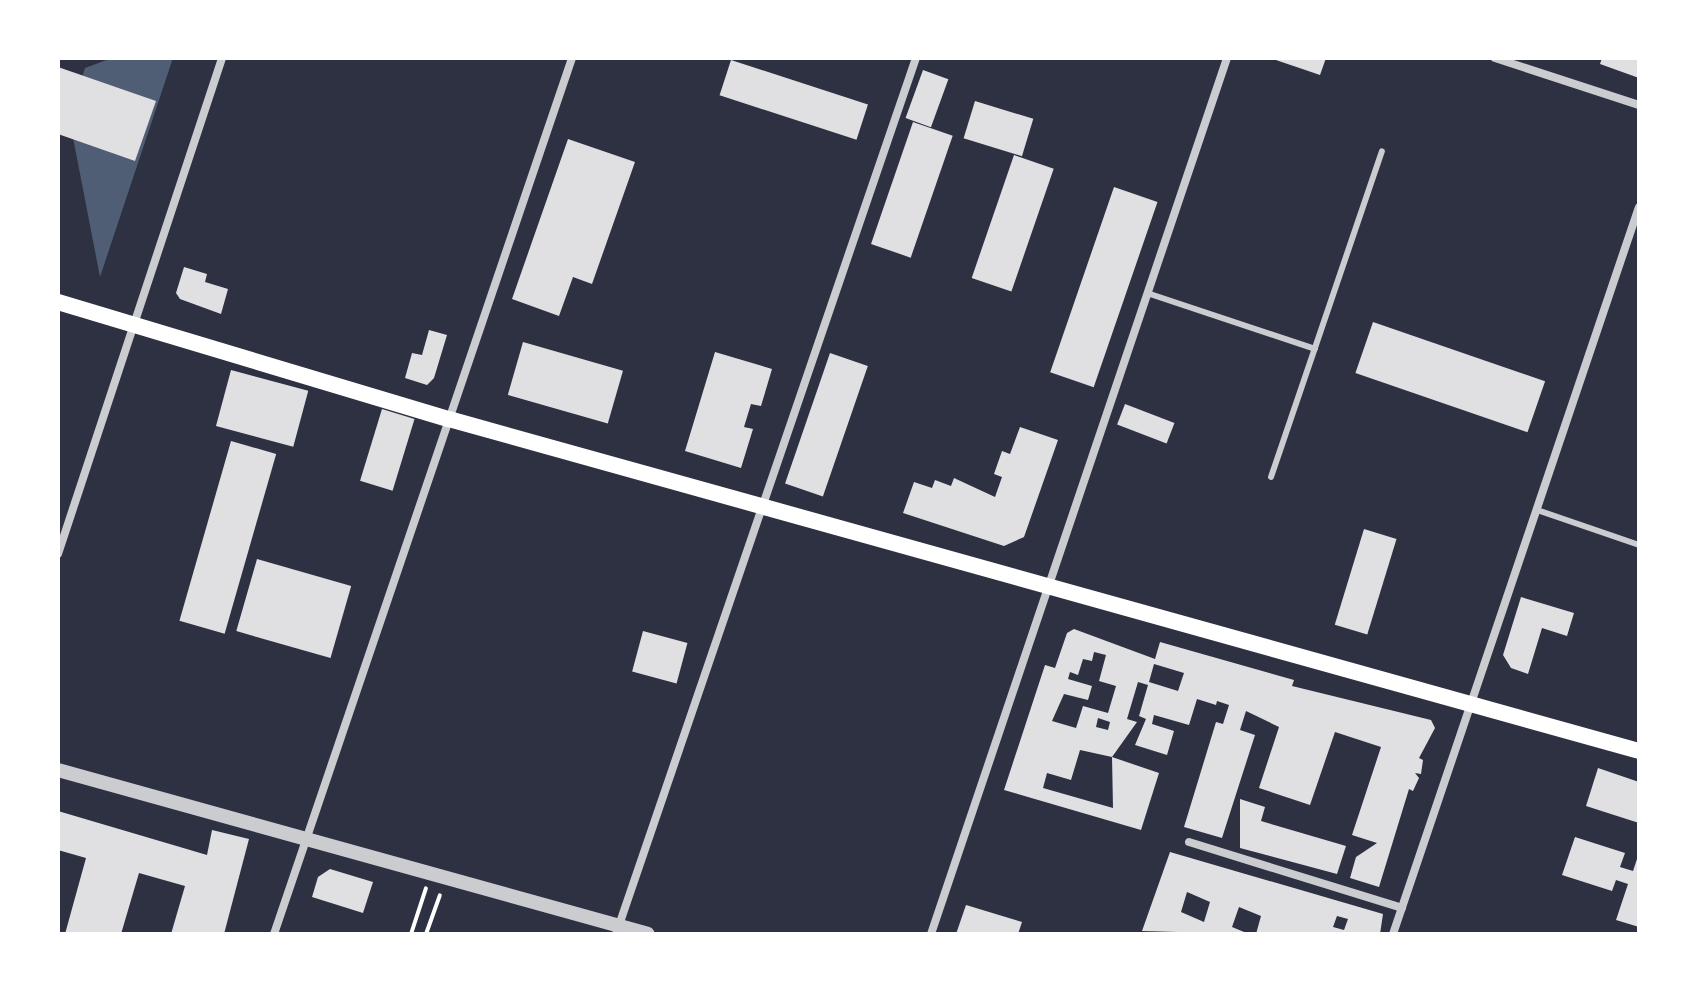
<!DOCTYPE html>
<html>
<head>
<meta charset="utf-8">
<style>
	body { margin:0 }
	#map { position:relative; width:1697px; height:992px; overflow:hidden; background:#2d3142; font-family:Lora,serif }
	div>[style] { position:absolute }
	.water>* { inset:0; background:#4f5d75 }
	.building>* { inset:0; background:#e0e0e3; transform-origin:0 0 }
	.path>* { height:4px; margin:-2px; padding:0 2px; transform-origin:2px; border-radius:2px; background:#fff }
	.service>* { height:6px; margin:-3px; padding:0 3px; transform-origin:3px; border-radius:3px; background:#caccd0 }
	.minor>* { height:8px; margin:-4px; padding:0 4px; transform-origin:4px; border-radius:4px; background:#caccd0 }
	.tertiary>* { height:14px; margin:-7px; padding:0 7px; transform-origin:7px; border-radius:7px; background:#caccd0 }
	.secondary>* { height:16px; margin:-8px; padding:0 8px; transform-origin:8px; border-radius:8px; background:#fff }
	span { translate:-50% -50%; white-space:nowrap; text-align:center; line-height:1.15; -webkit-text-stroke:8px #fff; paint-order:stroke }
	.frame { position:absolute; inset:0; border:60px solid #fff; pointer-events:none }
</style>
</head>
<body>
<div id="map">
	<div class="water">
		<i style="clip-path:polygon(112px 58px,173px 58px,100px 277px,69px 117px,85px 68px)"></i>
	</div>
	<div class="building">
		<i style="clip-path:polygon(1270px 58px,1326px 58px,1320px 75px)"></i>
		<i style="clip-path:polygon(1602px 58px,1639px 58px,1639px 78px,1600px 64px)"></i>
		<i style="left:731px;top:60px;width:144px;height:37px;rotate:18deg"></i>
		<i style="clip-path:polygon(58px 67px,156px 101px,135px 161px,58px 134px)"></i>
		<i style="left:923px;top:70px;width:27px;height:51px;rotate:20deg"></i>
		<i style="left:975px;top:101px;width:61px;height:39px;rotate:17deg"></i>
		<i style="left:913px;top:122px;width:42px;height:129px;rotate:19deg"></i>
		<i style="clip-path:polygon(568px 139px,635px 162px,592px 284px,573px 277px,559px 316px,512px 299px)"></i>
		<i style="left:1014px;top:155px;width:42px;height:130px;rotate:19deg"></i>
		<i style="left:1114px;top:187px;width:46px;height:196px;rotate:19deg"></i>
		<i style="clip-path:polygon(184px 267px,207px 274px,205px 282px,228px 289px,221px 314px,180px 299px,176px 293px)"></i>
		<i style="left:1373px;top:322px;width:182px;height:54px;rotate:19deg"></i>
		<i style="clip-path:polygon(429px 330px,447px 335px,434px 378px,427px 385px,405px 378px,412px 353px,422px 355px)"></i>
		<i style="left:523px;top:342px;width:104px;height:55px;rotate:16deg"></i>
		<i style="clip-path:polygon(715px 352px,772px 369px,761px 406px,751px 404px,744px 427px,753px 429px,741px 468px,685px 451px)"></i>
		<i style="left:830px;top:353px;width:40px;height:138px;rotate:19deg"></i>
		<i style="left:231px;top:370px;width:80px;height:58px;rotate:15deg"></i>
		<i style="left:1125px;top:404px;width:53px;height:22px;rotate:21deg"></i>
		<i style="left:382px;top:409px;width:34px;height:75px;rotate:17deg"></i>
		<i style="clip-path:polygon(1020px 427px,1058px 440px,1024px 537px,1004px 546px,903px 513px,914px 482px,932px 488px,935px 480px,951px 486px,954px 478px,995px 497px,1002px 477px,994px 474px,1002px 451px,1010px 454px)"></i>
		<i style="left:231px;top:441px;width:47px;height:187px;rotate:16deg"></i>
		<i style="left:1364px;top:529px;width:34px;height:100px;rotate:17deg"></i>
		<i style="left:257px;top:559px;width:98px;height:75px;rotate:16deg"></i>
		<i style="clip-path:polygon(1521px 597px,1574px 613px,1567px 636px,1542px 628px,1528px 674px,1511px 668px,1503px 655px)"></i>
		<i style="clip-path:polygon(evenodd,1074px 629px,1155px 659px,1160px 642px,1294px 680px,1292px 686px,1431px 720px,1435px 728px,1419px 758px,1423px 760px,1421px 774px,1415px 773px,1419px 778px,1413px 791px,1409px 789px,1379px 887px,1350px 878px,1356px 857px,1377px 843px,1352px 835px,1381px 747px,1335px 732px,1310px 805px,1259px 788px,1279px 727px,1246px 711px,1240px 730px,1255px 735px,1222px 838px,1184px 827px,1216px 722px,1223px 724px,1229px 705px,1217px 701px,1216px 705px,1197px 699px,1189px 725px,1154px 715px,1152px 724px,1174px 731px,1167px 755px,1135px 745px,1146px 719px,1139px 716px,1148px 685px,1138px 682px,1127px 719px,1137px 722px,1112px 757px,1159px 773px,1141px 830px,1004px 790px,1045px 665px,1055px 668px,1067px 633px,1074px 629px,1094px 652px,1106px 655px,1099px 681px,1116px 686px,1108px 713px,1083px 706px,1076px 728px,1052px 721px,1064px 694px,1088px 700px,1092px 686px,1068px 679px,1070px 672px,1078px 675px,1083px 659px,1092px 661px,1094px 652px,1074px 629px,1154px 664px,1184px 673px,1178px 691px,1149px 682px,1154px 664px,1074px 629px,1098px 718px,1110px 722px,1108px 730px,1096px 727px,1098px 718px,1074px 629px,1080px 750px,1112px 757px,1113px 808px,1043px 788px,1047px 773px,1071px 780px,1080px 750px)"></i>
		<i style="left:643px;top:631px;width:46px;height:42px;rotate:15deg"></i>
		<i style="clip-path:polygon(1598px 768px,1639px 782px,1639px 823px,1586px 806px)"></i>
		<i style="clip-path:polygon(1240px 799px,1265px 807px,1261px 821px,1346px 846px,1337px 874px,1240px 848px)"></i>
		<i style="clip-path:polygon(58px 811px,207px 855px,212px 830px,249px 839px,224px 934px,171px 934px,185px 886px,139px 873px,121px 934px,65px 934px,86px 858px,58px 850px)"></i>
		<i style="clip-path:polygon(1575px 837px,1625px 853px,1620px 867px,1633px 871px,1639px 853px,1639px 927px,1616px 920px,1628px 884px,1616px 880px,1612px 891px,1562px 875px)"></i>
		<i style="clip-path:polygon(evenodd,1170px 852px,1383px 914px,1380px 934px,1256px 934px,1261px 916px,1239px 907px,1232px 927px,1249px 934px,1142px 931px,1170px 852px,1187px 892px,1210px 902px,1204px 922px,1181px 912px,1187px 892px,1170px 852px,1337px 916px,1348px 919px,1344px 930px,1333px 927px,1337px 916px)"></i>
		<i style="clip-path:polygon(330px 869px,373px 882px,363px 913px,312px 897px,318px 877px)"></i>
		<i style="clip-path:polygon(966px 905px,1022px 922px,1018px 934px,956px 934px)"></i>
	</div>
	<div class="path">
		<i style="left:411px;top:934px;width:48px;rotate:-71.9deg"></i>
		<i style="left:426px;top:934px;width:41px;rotate:-70.3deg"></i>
	</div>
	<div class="service">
		<i style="left:1147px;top:293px;width:177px;rotate:18.4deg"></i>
		<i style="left:1271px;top:477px;width:344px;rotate:-71.2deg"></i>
		<i style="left:1537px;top:510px;width:108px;rotate:18.9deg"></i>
	</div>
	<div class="minor">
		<i style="left:1495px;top:58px;width:151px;rotate:18.1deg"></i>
		<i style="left:58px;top:554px;width:522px;rotate:-71.7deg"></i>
		<i style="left:1189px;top:842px;width:223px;rotate:17.2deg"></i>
		<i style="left:274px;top:934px;width:925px;rotate:-71.21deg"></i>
		<i style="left:616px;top:934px;width:926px;rotate:-71.1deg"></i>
		<i style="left:931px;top:934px;width:925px;rotate:-71.33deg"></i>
		<i style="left:1393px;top:934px;width:767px;rotate:-71.31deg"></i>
	</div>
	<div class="tertiary">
		<i style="left:58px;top:770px;width:612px;rotate:15.53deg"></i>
	</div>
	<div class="secondary">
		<i style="left:58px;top:302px;width:408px;rotate:16.7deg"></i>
		<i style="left:449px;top:419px;width:1235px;rotate:15.59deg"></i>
	</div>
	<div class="frame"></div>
</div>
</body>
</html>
